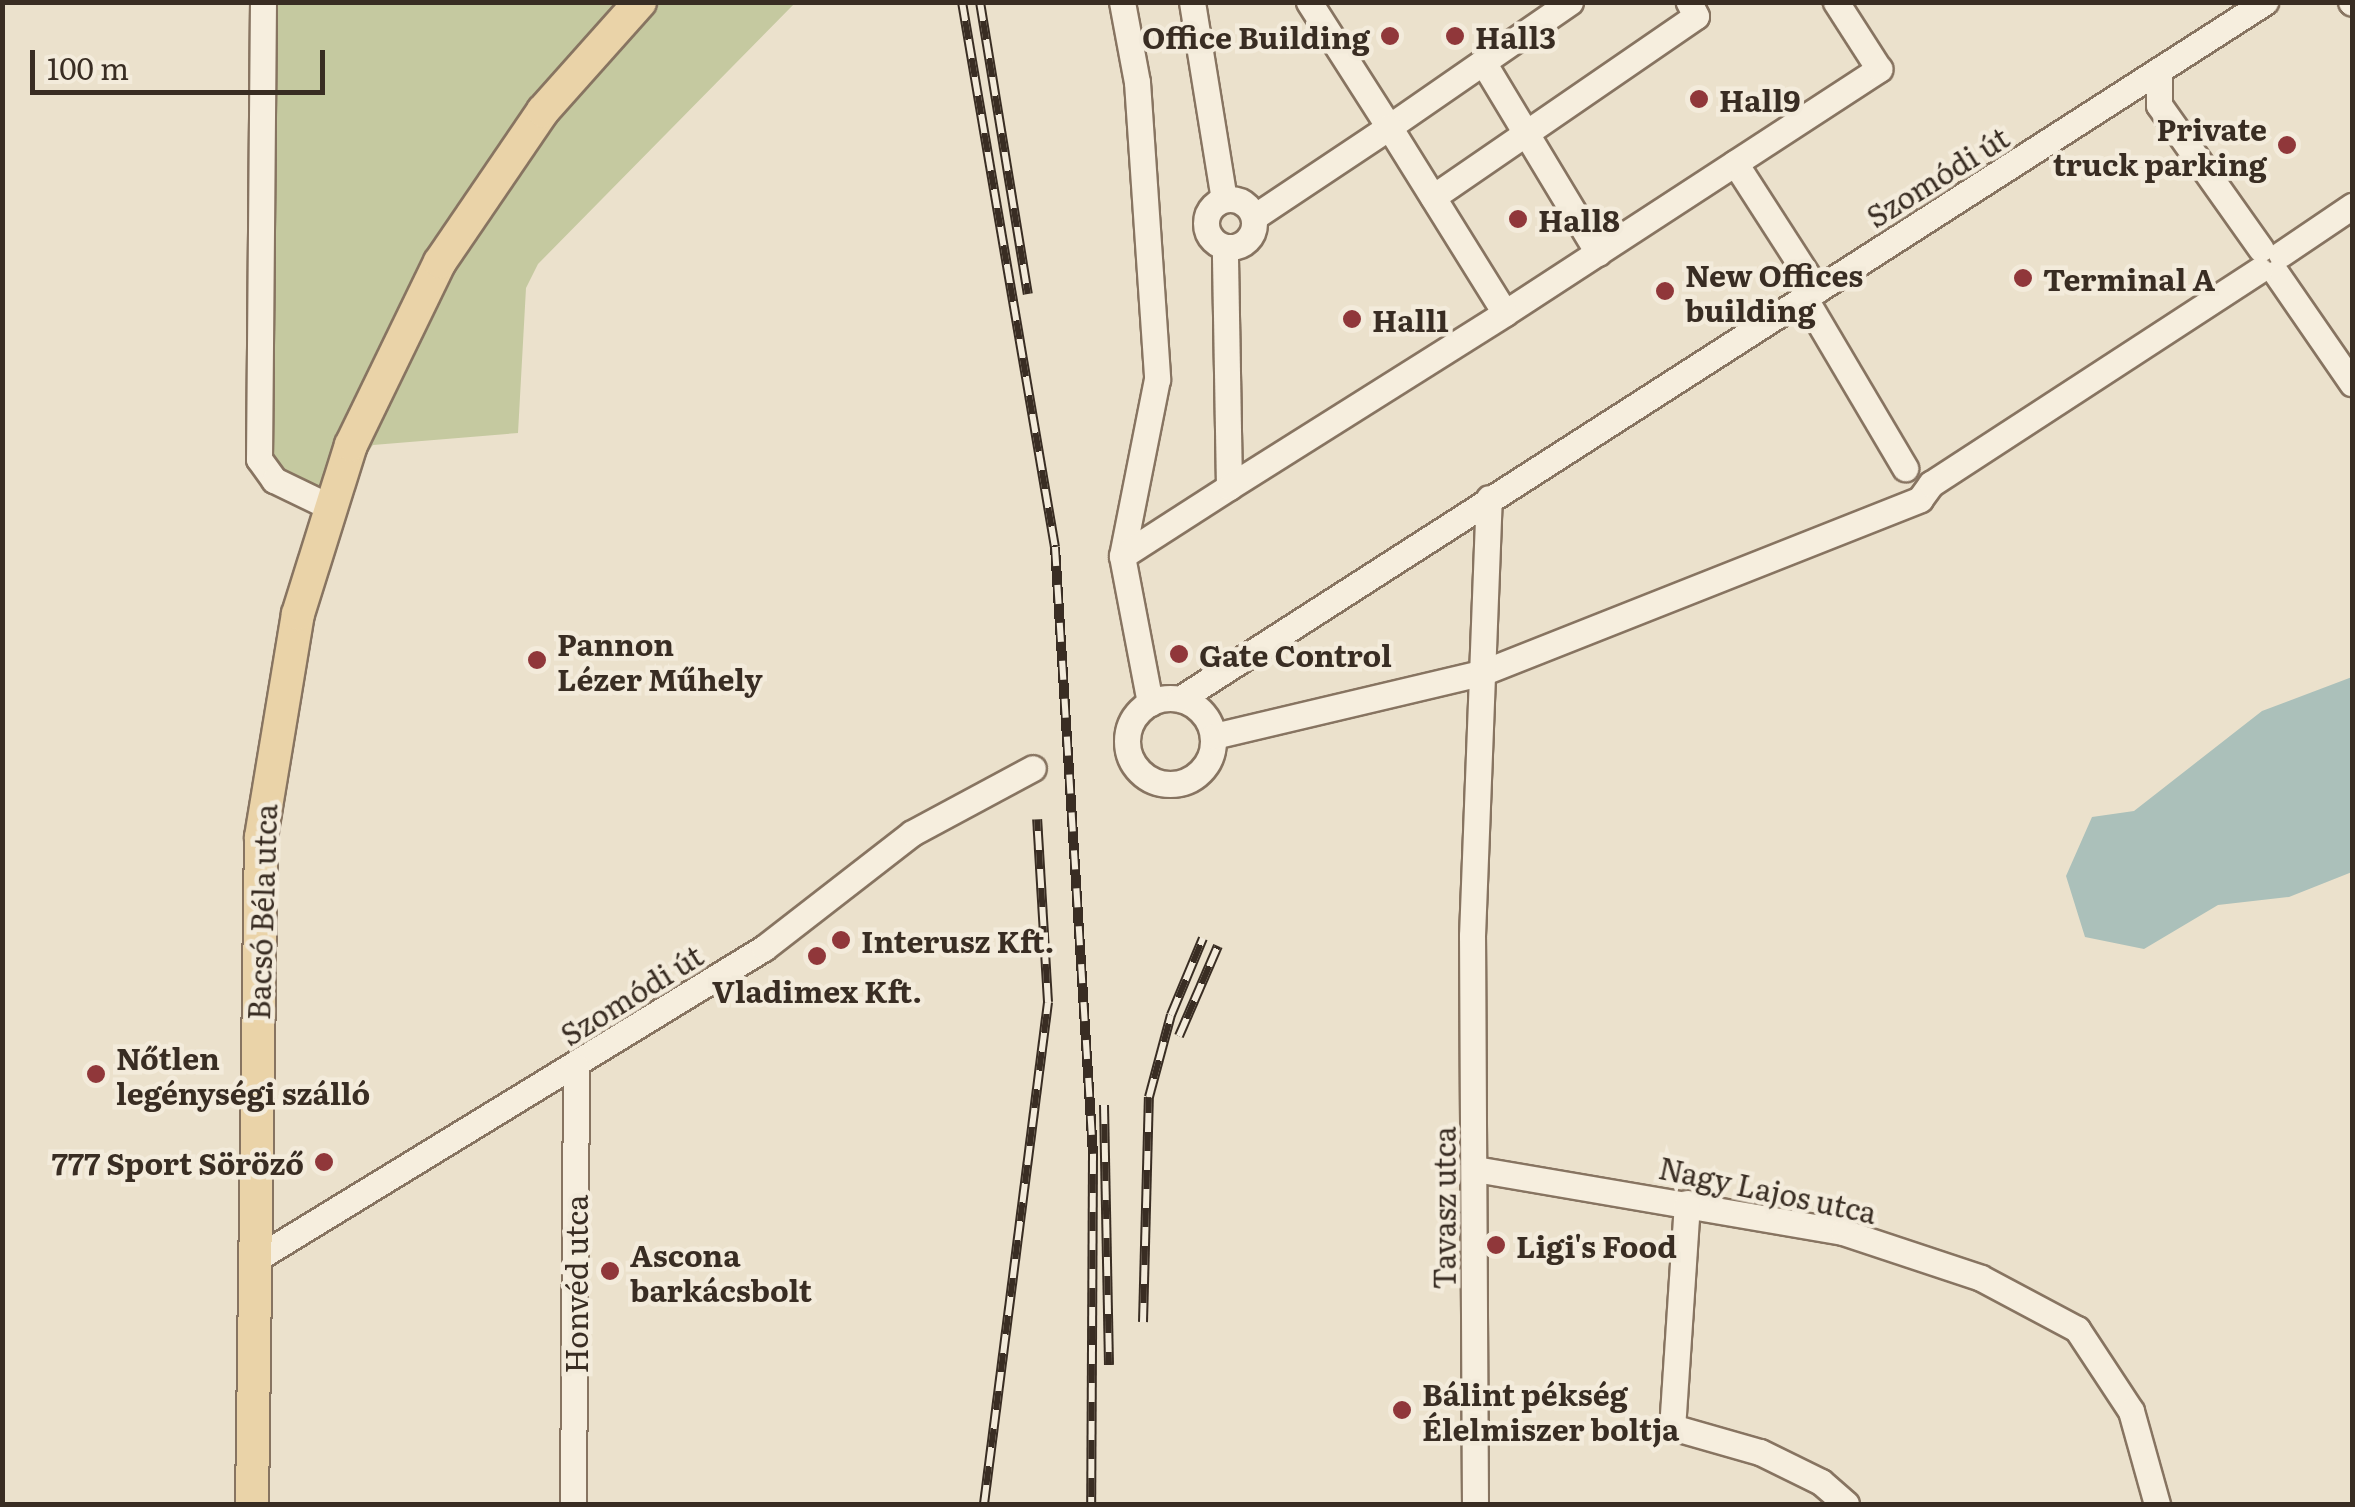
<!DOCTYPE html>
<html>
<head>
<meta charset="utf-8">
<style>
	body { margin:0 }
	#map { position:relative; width:2355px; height:1507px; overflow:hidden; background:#ebe1cc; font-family:Literata,serif }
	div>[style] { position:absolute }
	.green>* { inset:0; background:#c5c9a0 }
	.water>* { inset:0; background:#abc0ba }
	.roads { filter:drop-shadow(2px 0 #877461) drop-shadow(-2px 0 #877461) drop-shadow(0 2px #877461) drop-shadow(0 -2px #877461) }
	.minor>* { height:25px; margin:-12.5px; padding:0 12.5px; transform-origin:12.5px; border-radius:12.5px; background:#f6eede }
	.minor>.ring { margin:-12.5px; padding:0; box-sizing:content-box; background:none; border:25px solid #f6eede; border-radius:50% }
	.major>* { height:32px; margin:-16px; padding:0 16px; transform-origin:16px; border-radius:16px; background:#ead3a8 }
	.rail>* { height:10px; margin-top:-5px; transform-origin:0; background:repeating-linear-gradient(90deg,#f3ebdb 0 19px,#392d23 0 38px); box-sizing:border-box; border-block:2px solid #392d23 }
	.dots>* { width:28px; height:28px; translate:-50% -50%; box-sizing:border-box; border:5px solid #f3ebdb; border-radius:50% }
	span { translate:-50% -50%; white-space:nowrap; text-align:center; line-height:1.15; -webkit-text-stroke:9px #f3ebdb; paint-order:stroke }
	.poi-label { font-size:30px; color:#392d23; font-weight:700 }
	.right { translate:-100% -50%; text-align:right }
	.left { translate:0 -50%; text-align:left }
	.street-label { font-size:30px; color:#392d23 }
	.frame { position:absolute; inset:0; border:5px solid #392d23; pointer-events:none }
	.scale { position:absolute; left:30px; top:50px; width:295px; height:45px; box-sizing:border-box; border:5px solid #392d23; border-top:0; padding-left:12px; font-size:30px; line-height:35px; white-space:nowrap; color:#392d23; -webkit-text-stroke:8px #f3ebdb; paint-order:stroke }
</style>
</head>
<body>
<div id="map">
	<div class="green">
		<i style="clip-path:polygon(263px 3px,795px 3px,538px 264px,526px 288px,518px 433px,373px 445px,328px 506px,259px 459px)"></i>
	</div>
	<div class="water">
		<i style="clip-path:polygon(2352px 677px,2352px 872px,2289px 897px,2218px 905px,2144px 949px,2085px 937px,2066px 876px,2092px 817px,2134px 811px,2262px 711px)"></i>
	</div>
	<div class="roads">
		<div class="minor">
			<i style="left:263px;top:2px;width:457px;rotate:90.5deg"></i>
			<i style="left:259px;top:459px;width:26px;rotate:54deg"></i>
			<i style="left:274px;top:480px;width:60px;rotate:25.7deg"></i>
			<i style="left:1122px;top:2px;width:81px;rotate:79.4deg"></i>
			<i style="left:1137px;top:82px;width:298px;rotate:86.1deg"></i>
			<i style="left:1157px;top:379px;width:180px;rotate:101.2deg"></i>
			<i style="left:1122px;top:556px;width:127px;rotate:-32.8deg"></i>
			<i style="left:1229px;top:487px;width:239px;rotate:-91deg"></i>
			<i style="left:1192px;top:2px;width:200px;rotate:80.8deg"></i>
			<i style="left:1309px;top:2px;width:148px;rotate:57.4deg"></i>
			<i style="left:1389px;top:127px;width:114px;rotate:-34.7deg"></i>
			<i style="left:1570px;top:2px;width:106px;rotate:145.4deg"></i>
			<i style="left:1483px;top:62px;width:223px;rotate:58.9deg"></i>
			<i style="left:2351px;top:2px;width:1px;rotate:45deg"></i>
			<i style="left:2159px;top:74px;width:31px;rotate:90deg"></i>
			<i style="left:2159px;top:105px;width:176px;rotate:54.7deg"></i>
			<i style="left:1735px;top:163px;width:151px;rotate:57.2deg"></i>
			<i style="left:1433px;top:197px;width:319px;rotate:-34.5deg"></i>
			<i style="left:1696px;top:16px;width:16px;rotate:-117deg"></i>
			<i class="ring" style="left:1206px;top:199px;width:23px;height:23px"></i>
			<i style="left:2281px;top:254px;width:86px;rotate:-34.1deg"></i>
			<i style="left:2276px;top:273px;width:134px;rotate:55.4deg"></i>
			<i style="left:1804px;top:297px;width:199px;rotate:59.4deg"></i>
			<i style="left:1505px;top:313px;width:447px;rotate:-33.1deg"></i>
			<i style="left:1879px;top:69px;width:80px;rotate:-122.7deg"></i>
			<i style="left:1229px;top:487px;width:326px;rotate:-32.2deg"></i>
			<i style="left:1505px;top:313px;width:219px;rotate:-121.9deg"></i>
			<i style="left:1389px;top:127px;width:162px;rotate:146.3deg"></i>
			<i style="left:1122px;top:556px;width:150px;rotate:79.2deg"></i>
			<i class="ring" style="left:1127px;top:698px;width:61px;height:61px"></i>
			<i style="left:1180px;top:699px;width:1290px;rotate:-32.72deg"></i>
			<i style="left:1214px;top:736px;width:277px;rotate:-13.3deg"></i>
			<i style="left:1484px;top:672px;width:469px;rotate:-21.6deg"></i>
			<i style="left:1920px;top:499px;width:19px;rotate:-54deg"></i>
			<i style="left:1931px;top:484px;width:392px;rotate:-33.1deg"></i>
			<i style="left:1475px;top:1174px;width:7px;rotate:-34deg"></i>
			<i style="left:1481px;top:1170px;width:367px;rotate:9.7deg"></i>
			<i style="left:1843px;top:1232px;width:145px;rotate:18.4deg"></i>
			<i style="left:1981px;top:1278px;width:109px;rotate:28deg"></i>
			<i style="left:2077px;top:1329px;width:98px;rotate:56.6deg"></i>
			<i style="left:2131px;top:1411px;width:97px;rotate:74.4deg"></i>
			<i style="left:1687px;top:1203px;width:225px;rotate:93.8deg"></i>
			<i style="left:1672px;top:1427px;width:91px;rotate:15.9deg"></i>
			<i style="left:1760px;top:1452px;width:68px;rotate:26.2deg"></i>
			<i style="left:1821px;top:1482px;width:33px;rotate:41deg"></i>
			<i style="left:254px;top:1260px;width:598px;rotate:-31.46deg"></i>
			<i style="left:764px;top:948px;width:187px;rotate:-37.8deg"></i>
			<i style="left:912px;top:833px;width:137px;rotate:-28.2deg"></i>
			<i style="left:573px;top:1504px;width:437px;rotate:-89.6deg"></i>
			<i style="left:1475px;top:1504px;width:568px;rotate:-90.3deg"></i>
			<i style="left:1472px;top:936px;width:438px;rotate:-87.8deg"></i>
		</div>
		<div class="major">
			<i style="left:252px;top:1504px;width:667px;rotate:-89.23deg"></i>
			<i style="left:261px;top:837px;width:226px;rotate:-80.6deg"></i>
			<i style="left:298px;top:614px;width:177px;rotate:-72.6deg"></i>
			<i style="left:351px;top:445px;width:203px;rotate:-64.1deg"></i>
			<i style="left:440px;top:262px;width:183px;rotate:-55.7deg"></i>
			<i style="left:543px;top:111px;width:146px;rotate:-48.3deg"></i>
		</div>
	</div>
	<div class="rail">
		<i style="left:962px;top:2px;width:553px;rotate:80.32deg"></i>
		<i style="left:1055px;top:547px;width:609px;rotate:86.42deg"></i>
		<i style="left:1093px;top:1155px;width:349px;rotate:90.3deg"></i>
		<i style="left:980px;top:2px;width:296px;rotate:80.7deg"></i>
		<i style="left:1179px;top:1036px;width:98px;rotate:-66.6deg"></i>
		<i style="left:1104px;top:1105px;width:260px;rotate:88.9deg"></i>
		<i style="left:1143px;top:1322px;width:225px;rotate:-88.5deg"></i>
		<i style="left:1149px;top:1097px;width:85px;rotate:-75deg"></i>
		<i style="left:1171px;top:1015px;width:83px;rotate:-67.4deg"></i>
		<i style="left:984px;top:1504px;width:506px;rotate:-82.73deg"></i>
		<i style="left:1048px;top:1002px;width:183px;rotate:-93.4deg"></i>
	</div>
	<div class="dots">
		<i style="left:1390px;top:36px;background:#90373a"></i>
		<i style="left:1455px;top:36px;background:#90373a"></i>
		<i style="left:1699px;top:99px;background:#90373a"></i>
		<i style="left:2287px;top:145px;background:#90373a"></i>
		<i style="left:1518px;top:219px;background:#90373a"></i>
		<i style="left:2023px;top:278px;background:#90373a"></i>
		<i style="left:1665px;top:291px;background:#90373a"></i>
		<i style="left:1352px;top:319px;background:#90373a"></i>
		<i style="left:1179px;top:654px;background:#90373a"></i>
		<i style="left:537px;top:660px;background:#90373a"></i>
		<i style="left:841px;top:940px;background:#90373a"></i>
		<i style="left:817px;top:956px;background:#90373a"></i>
		<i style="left:96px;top:1074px;background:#90373a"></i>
		<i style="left:324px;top:1162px;background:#90373a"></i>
		<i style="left:1496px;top:1245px;background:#90373a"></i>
		<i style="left:610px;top:1271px;background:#90373a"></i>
		<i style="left:1402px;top:1410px;background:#90373a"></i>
	</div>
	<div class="poi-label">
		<span class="right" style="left:1370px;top:36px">Office Building</span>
		<span class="left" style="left:1475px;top:36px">Hall3</span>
		<span class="left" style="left:1719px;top:99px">Hall9</span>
		<span class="right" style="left:2267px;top:145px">Private<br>truck parking</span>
		<span class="left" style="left:1538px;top:219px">Hall8</span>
		<span class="left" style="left:1685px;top:291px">New Offices<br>building</span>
		<span class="left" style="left:2043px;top:278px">Terminal A</span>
		<span class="left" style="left:1372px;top:319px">Hall1</span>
		<span class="left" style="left:557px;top:660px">Pannon<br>Lézer Műhely</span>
		<span class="left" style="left:1199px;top:654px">Gate Control</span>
		<span class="left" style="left:861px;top:940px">Interusz Kft.</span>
		<span style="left:817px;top:990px">Vladimex Kft.</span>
		<span class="left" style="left:116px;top:1074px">Nőtlen<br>legénységi szálló</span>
		<span class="right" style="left:304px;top:1162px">777 Sport Söröző</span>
		<span class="left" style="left:1516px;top:1245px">Ligi's Food</span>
		<span class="left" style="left:630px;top:1271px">Ascona<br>barkácsbolt</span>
		<span class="left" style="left:1422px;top:1410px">Bálint pékség<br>Élelmiszer boltja</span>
	</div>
	<div class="street-label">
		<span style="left:1937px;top:176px;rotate:-32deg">Szomódi út</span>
		<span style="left:261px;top:912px;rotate:-88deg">Bacsó Béla utca</span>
		<span style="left:631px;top:994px;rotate:-32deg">Szomódi út</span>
		<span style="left:1768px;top:1189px;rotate:12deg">Nagy Lajos utca</span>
		<span style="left:1443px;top:1208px;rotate:-90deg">Tavasz utca</span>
		<span style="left:575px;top:1284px;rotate:-90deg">Honvéd utca</span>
	</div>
	<div class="frame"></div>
	<div class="scale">100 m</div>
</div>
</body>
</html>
